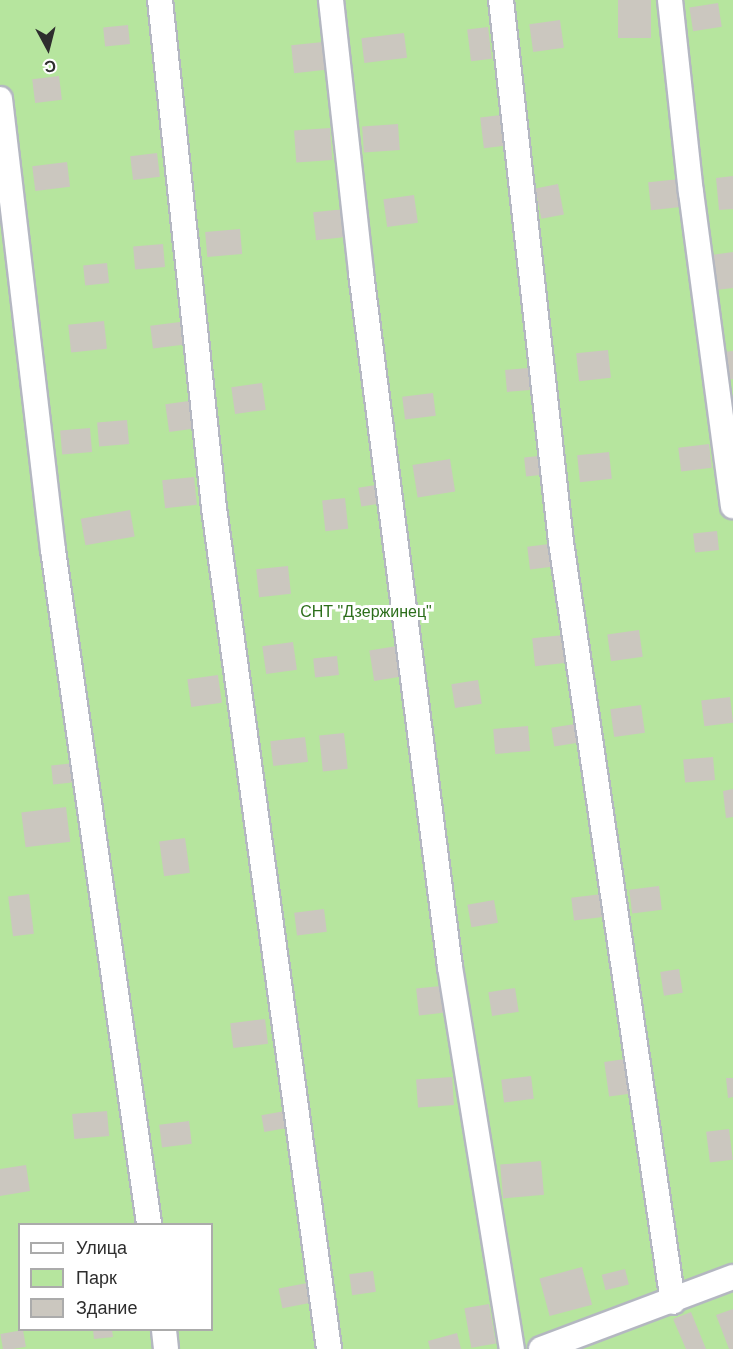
<!DOCTYPE html>
<html>
<head>
<meta charset="utf-8">
<style>
	body { margin:0 }
	#map { position:relative; width:733px; height:1349px; overflow:hidden; background:#efe9e1; font-family:Helvetica,sans-serif }
	div>[style] { position:absolute }
	.green>* { inset:0; background:#b6e59e }
	.building>* { inset:0; background:#cbc7bf; transform-origin:0 0 }
	.roads { filter:drop-shadow(2px 0 #b4b7c1) drop-shadow(-2px 0 #b4b7c1) drop-shadow(0 2px #b4b7c1) drop-shadow(0 -2px #b4b7c1) }
	.minor>* { height:24px; margin:-12px; padding:0 12px; transform-origin:12px; border-radius:12px; background:#fff }
	span { translate:-50% -50%; white-space:nowrap; text-align:center; line-height:1.15; -webkit-text-stroke:6px #fff; paint-order:stroke }
	.park-label { font-size:16px; color:#2c6e1b }
	.legend { position:absolute; left:18px; top:1223px; width:195px; height:108px; box-sizing:border-box; background:#fff; border:2px solid #ababab; margin:0; padding:8px 10px; list-style:none; font-size:18px; color:#2e2e2e }
	.legend li { display:flex; align-items:center; gap:12px; height:30px }
	.legend b { width:30px; border:2px solid #ababab }
	.north { position:absolute; left:18px; top:18px; width:60px; height:60px; -webkit-text-stroke:4px #fff; paint-order:stroke; rotate:173deg; font-size:16px; font-weight:700; line-height:24px; text-align:center; color:#2e2e2e }
	.north::after { content:''; display:block; margin:auto; width:21px; height:27px; background:#2e2e2e; clip-path:polygon(50% 0,100% 100%,50% 72%,0 100%) }
</style>
</head>
<body>
<div id="map">
	<div class="green">
		<i style="clip-path:polygon(evenodd,0 0,733px 0,733px 1349px,0 1349px,0 0,20px 1224px,212px 1224px,212px 1330px,20px 1330px,20px 1224px)"></i>
	</div>
	<div class="building">
		<i style="left:618px;top:0;width:33px;height:38px"></i>
		<i style="left:718px;top:3px;width:24px;height:29px;rotate:81deg"></i>
		<i style="left:560px;top:20px;width:28px;height:31px;rotate:82deg"></i>
		<i style="left:128px;top:25px;width:19px;height:25px;rotate:84deg"></i>
		<i style="left:488px;top:27px;width:32px;height:21px;rotate:83deg"></i>
		<i style="left:404px;top:33px;width:25px;height:43px;rotate:83deg"></i>
		<i style="left:323px;top:42px;width:28px;height:32px;rotate:84deg"></i>
		<i style="left:59px;top:76px;width:24px;height:27px;rotate:83deg"></i>
		<i style="left:501px;top:115px;width:31px;height:21px;rotate:83deg"></i>
		<i style="left:398px;top:124px;width:26px;height:36px;rotate:86deg"></i>
		<i style="left:330px;top:128px;width:32px;height:36px;rotate:86deg"></i>
		<i style="left:157px;top:153px;width:24px;height:27px;rotate:83deg"></i>
		<i style="left:67px;top:162px;width:25px;height:35px;rotate:83deg"></i>
		<i style="clip-path:polygon(733px 176px,733px 209px,719px 210px,716px 178px)"></i>
		<i style="left:680px;top:179px;width:28px;height:32px;rotate:84deg"></i>
		<i style="left:558px;top:184px;width:31px;height:23px;rotate:79deg"></i>
		<i style="left:414px;top:195px;width:28px;height:31px;rotate:82deg"></i>
		<i style="left:345px;top:209px;width:28px;height:32px;rotate:84deg"></i>
		<i style="left:240px;top:229px;width:25px;height:35px;rotate:85deg"></i>
		<i style="left:163px;top:244px;width:23px;height:30px;rotate:85deg"></i>
		<i style="clip-path:polygon(733px 252px,733px 288px,716px 290px,711px 255px)"></i>
		<i style="left:107px;top:263px;width:20px;height:24px;rotate:84deg"></i>
		<i style="left:104px;top:321px;width:28px;height:36px;rotate:84deg"></i>
		<i style="left:180px;top:322px;width:23px;height:30px;rotate:83deg"></i>
		<i style="left:608px;top:350px;width:28px;height:32px;rotate:84deg"></i>
		<i style="clip-path:polygon(733px 351px,733px 379px,725px 380px,722px 352px)"></i>
		<i style="left:528px;top:368px;width:22px;height:23px;rotate:85deg"></i>
		<i style="left:262px;top:383px;width:27px;height:31px;rotate:82deg"></i>
		<i style="left:433px;top:393px;width:23px;height:31px;rotate:83deg"></i>
		<i style="left:196px;top:400px;width:28px;height:31px;rotate:82deg"></i>
		<i style="left:127px;top:420px;width:24px;height:30px;rotate:85deg"></i>
		<i style="left:90px;top:428px;width:24px;height:30px;rotate:85deg"></i>
		<i style="left:709px;top:444px;width:24px;height:31px;rotate:83deg"></i>
		<i style="left:609px;top:452px;width:27px;height:32px;rotate:84deg"></i>
		<i style="left:548px;top:455px;width:19px;height:24px;rotate:84deg"></i>
		<i style="left:450px;top:459px;width:33px;height:38px;rotate:81deg"></i>
		<i style="left:194px;top:477px;width:28px;height:32px;rotate:84deg"></i>
		<i style="left:382px;top:484px;width:19px;height:24px;rotate:81deg"></i>
		<i style="left:345px;top:498px;width:31px;height:23px;rotate:84deg"></i>
		<i style="left:130px;top:510px;width:27px;height:50px;rotate:80deg"></i>
		<i style="left:717px;top:531px;width:19px;height:24px;rotate:84deg"></i>
		<i style="left:557px;top:543px;width:23px;height:30px;rotate:83deg"></i>
		<i style="left:288px;top:566px;width:28px;height:32px;rotate:84deg"></i>
		<i style="left:639px;top:630px;width:27px;height:32px;rotate:82deg"></i>
		<i style="left:564px;top:635px;width:28px;height:32px;rotate:84deg"></i>
		<i style="left:293px;top:642px;width:28px;height:31px;rotate:82deg"></i>
		<i style="left:397px;top:646px;width:31px;height:28px;rotate:81deg"></i>
		<i style="left:337px;top:656px;width:19px;height:24px;rotate:84deg"></i>
		<i style="left:218px;top:675px;width:28px;height:31px;rotate:82deg"></i>
		<i style="left:478px;top:680px;width:24px;height:27px;rotate:81deg"></i>
		<i style="left:730px;top:697px;width:26px;height:29px;rotate:83deg"></i>
		<i style="left:641px;top:705px;width:28px;height:31px;rotate:82deg"></i>
		<i style="left:575px;top:724px;width:19px;height:24px;rotate:81deg"></i>
		<i style="left:528px;top:726px;width:25px;height:35px;rotate:85deg"></i>
		<i style="left:344px;top:733px;width:36px;height:25px;rotate:84deg"></i>
		<i style="left:305px;top:737px;width:25px;height:35px;rotate:83deg"></i>
		<i style="left:713px;top:757px;width:23px;height:30px;rotate:85deg"></i>
		<i style="left:75px;top:763px;width:19px;height:24px;rotate:84deg"></i>
		<i style="clip-path:polygon(733px 789px,733px 817px,726px 818px,723px 791px)"></i>
		<i style="left:66px;top:807px;width:35px;height:45px;rotate:83deg"></i>
		<i style="left:185px;top:838px;width:35px;height:26px;rotate:82deg"></i>
		<i style="left:659px;top:886px;width:24px;height:30px;rotate:83deg"></i>
		<i style="left:29px;top:894px;width:40px;height:21px;rotate:83deg"></i>
		<i style="left:602px;top:894px;width:23px;height:31px;rotate:83deg"></i>
		<i style="left:494px;top:900px;width:23px;height:27px;rotate:80deg"></i>
		<i style="left:324px;top:909px;width:23px;height:30px;rotate:83deg"></i>
		<i style="left:679px;top:969px;width:24px;height:19px;rotate:81deg"></i>
		<i style="left:441px;top:986px;width:27px;height:25px;rotate:84deg"></i>
		<i style="left:515px;top:988px;width:24px;height:27px;rotate:81deg"></i>
		<i style="left:265px;top:1019px;width:25px;height:35px;rotate:83deg"></i>
		<i style="left:625px;top:1059px;width:35px;height:21px;rotate:82deg"></i>
		<i style="left:531px;top:1076px;width:23px;height:30px;rotate:83deg"></i>
		<i style="left:452px;top:1077px;width:28px;height:36px;rotate:86deg"></i>
		<i style="clip-path:polygon(726px 1078px,733px 1078px,733px 1097px,728px 1098px)"></i>
		<i style="left:107px;top:1111px;width:25px;height:35px;rotate:85deg"></i>
		<i style="left:285px;top:1111px;width:17px;height:24px;rotate:80deg"></i>
		<i style="left:189px;top:1121px;width:23px;height:30px;rotate:83deg"></i>
		<i style="left:729px;top:1129px;width:31px;height:23px;rotate:83deg"></i>
		<i style="left:541px;top:1161px;width:34px;height:41px;rotate:85deg"></i>
		<i style="clip-path:polygon(26px 1165px,30px 1191px,0 1196px,0 1169px)"></i>
		<i style="left:582px;top:1267px;width:39px;height:44px;rotate:75deg"></i>
		<i style="left:625px;top:1269px;width:16px;height:24px;rotate:76deg"></i>
		<i style="left:373px;top:1271px;width:21px;height:24px;rotate:82deg"></i>
		<i style="left:307px;top:1283px;width:20px;height:29px;rotate:79deg"></i>
		<i style="left:489px;top:1304px;width:40px;height:25px;rotate:80deg"></i>
		<i style="clip-path:polygon(733px 1309px,733px 1349px,729px 1349px,716px 1315px)"></i>
		<i style="clip-path:polygon(691px 1312px,706px 1349px,686px 1349px,673px 1319px)"></i>
		<i style="left:23px;top:1330px;width:17px;height:23px;rotate:80deg"></i>
		<i style="clip-path:polygon(93px 1330px,112px 1330px,113px 1337px,94px 1339px)"></i>
		<i style="clip-path:polygon(457px 1333px,461px 1349px,430px 1349px,428px 1341px)"></i>
	</div>
	<div class="roads">
		<div class="minor">
			<i style="left:160px;top:0;width:511px;rotate:83.93deg"></i>
			<i style="left:214px;top:508px;width:849px;rotate:82.21deg"></i>
			<i style="left:331px;top:0;width:275px;rotate:83.7deg"></i>
			<i style="left:361px;top:273px;width:700px;rotate:82.69deg"></i>
			<i style="left:450px;top:967px;width:387px;rotate:80.8deg"></i>
			<i style="left:501px;top:0;width:545px;rotate:83.68deg"></i>
			<i style="left:561px;top:542px;width:768px;rotate:81.62deg"></i>
			<i style="left:670px;top:0;width:193px;rotate:83.8deg"></i>
			<i style="left:691px;top:192px;width:317px;rotate:82.4deg"></i>
			<i style="left:0;top:99px;width:454px;rotate:83.3deg"></i>
			<i style="left:53px;top:550px;width:681px;rotate:81.89deg"></i>
			<i style="left:164px;top:1330px;width:19px;rotate:84deg"></i>
			<i style="left:541px;top:1349px;width:205px;rotate:-20.6deg"></i>
		</div>
	</div>
	<div class="park-label">
		<span style="left:366px;top:612px">СНТ "Дзержинец"</span>
	</div>
	<ul class="legend">
	<li><b style="height:8px;background:#fff"></b>Улица</li>
	<li><b style="height:16px;background:#b6e59e"></b>Парк</li>
	<li><b style="height:16px;background:#cbc7bf"></b>Здание</li>
	</ul>
	<div class="north">С</div>
</div>
</body>
</html>
